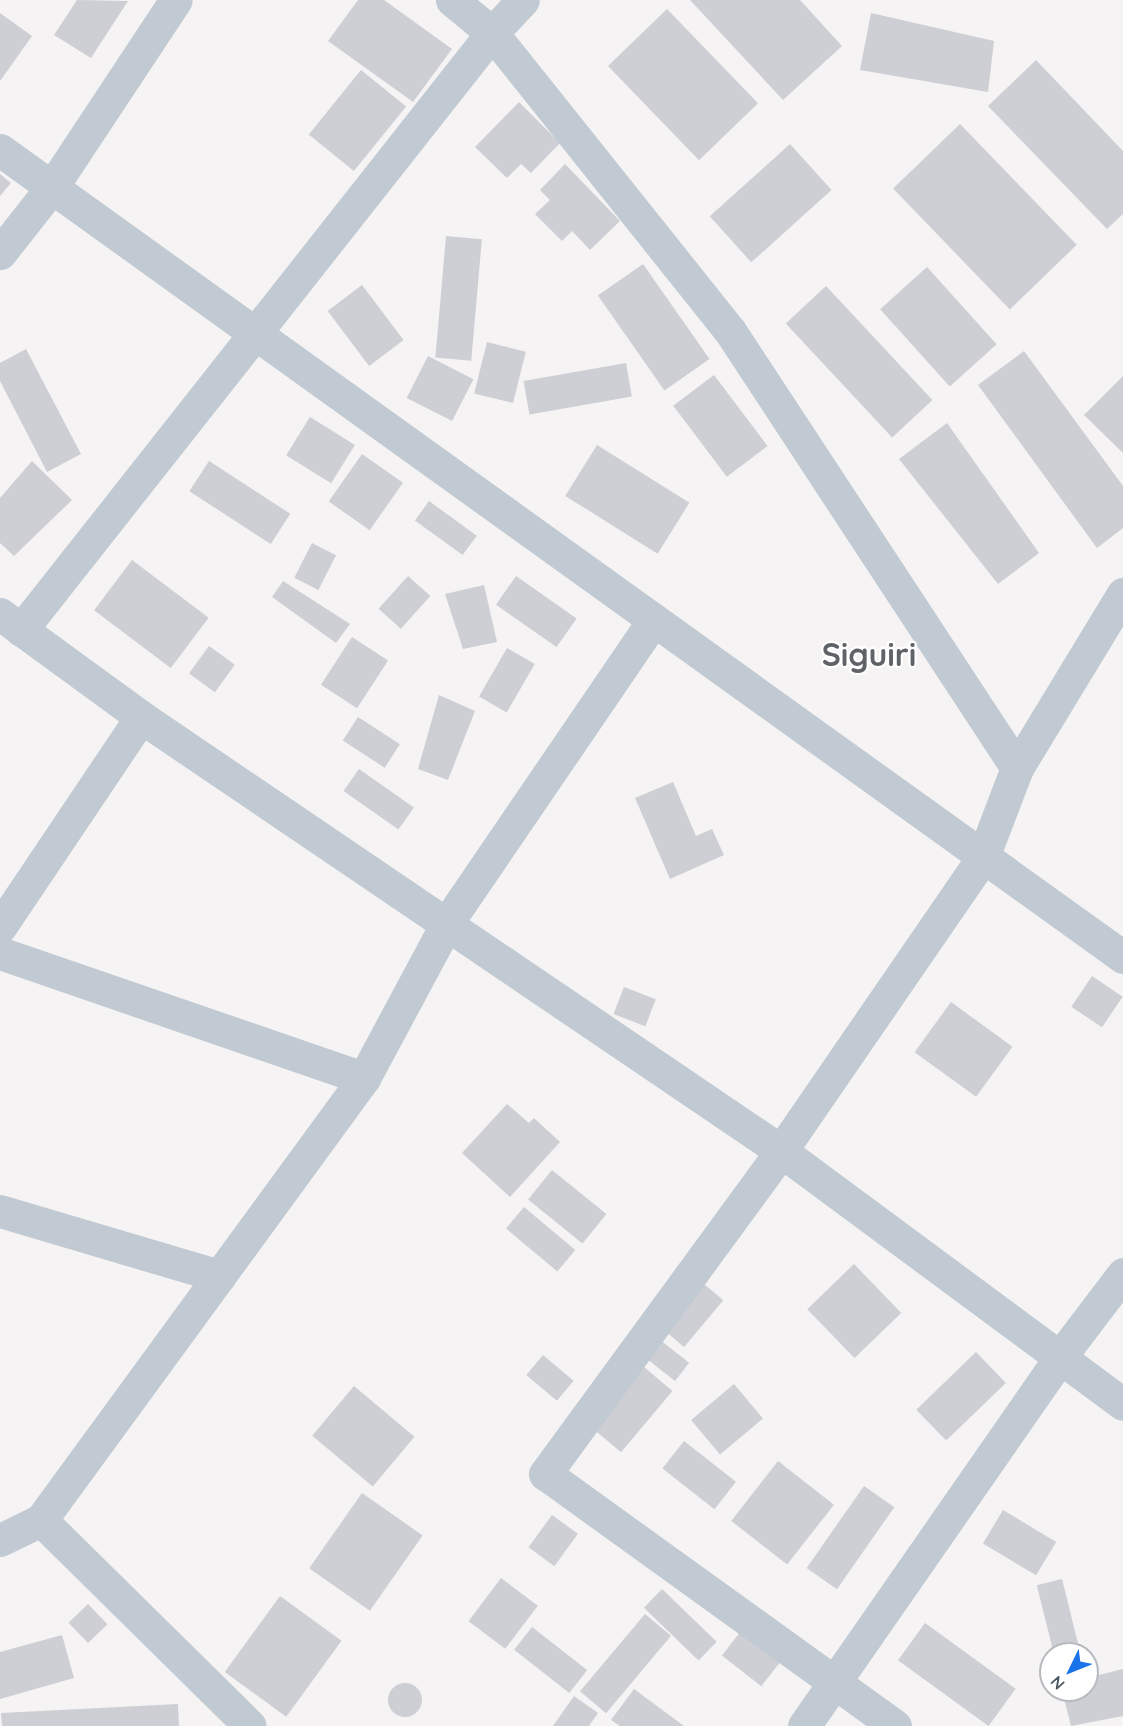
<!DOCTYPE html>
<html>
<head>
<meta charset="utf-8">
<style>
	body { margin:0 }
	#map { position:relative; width:1123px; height:1726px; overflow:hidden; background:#f5f3f3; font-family:Quicksand,sans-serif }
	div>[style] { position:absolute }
	.building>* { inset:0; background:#cdcfd5; transform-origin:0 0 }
	.round { border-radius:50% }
	.minor>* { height:33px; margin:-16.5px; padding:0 16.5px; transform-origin:16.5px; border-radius:16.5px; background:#c1cad2 }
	span { translate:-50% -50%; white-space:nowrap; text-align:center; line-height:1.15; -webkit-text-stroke:4.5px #fff; paint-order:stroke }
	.town-label { font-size:32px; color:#5f6368; font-weight:700 }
	.north { position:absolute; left:1039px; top:1642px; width:60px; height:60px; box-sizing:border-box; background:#fff; border:2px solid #b7bbc0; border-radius:50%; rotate:227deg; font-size:16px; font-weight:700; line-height:24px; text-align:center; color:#4a5661 }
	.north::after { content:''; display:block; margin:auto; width:21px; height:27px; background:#1a73e8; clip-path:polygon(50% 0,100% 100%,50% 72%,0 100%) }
</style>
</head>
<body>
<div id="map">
	<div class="building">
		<i style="clip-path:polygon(77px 0,128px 1px,91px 58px,54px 35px)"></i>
		<i style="clip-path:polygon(358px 0,384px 0,452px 49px,413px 102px,328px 41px)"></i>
		<i style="clip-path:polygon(690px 0,800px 0,842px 46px,783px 100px)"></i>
		<i style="left:667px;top:9px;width:131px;height:82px;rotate:46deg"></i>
		<i style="clip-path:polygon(0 13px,32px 36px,0 81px)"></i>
		<i style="clip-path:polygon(871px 13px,994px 41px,988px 92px,860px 70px)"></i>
		<i style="clip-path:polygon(1036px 60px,1123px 151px,1123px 214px,1107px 229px,988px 106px)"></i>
		<i style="left:361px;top:70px;width:58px;height:83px;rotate:39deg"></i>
		<i style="clip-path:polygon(519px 102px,560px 143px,531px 173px,521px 164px,507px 178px,475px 147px)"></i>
		<i style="left:960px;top:124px;width:168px;height:93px;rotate:46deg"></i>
		<i style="left:790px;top:144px;width:62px;height:108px;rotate:48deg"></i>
		<i style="clip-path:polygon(565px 164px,620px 221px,590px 250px,572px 231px,562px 241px,535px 214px,550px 200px,540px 190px)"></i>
		<i style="clip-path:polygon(0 174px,11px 183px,0 196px)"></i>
		<i style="left:446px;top:236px;width:36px;height:122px;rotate:5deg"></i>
		<i style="left:643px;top:264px;width:116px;height:55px;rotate:55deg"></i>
		<i style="left:927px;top:267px;width:104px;height:63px;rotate:48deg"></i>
		<i style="left:362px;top:285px;width:69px;height:43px;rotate:53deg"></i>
		<i style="left:826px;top:286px;width:156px;height:55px;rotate:47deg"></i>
		<i style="left:487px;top:342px;width:40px;height:53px;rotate:14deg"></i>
		<i style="clip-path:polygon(26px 349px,81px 454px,47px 472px,0 381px,0 363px)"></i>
		<i style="clip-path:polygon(1024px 351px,1123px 486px,1123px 528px,1097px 548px,978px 385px)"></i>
		<i style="left:428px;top:356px;width:51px;height:47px;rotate:27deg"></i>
		<i style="left:626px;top:363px;width:34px;height:104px;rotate:80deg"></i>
		<i style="left:714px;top:375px;width:89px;height:51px;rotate:53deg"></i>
		<i style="clip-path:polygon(1123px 376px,1123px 453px,1084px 415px)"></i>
		<i style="left:310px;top:417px;width:53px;height:45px;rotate:32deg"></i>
		<i style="clip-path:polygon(947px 423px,1039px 553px,998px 584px,899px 459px)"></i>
		<i style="left:597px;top:445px;width:109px;height:60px;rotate:32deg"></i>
		<i style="left:362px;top:454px;width:50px;height:58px;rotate:35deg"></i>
		<i style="clip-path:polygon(32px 461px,72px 500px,14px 556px,0 543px,0 498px)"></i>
		<i style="left:209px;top:461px;width:97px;height:36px;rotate:33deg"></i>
		<i style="left:429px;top:501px;width:59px;height:24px;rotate:36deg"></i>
		<i style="left:312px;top:543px;width:27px;height:39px;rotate:27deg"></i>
		<i style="left:132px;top:560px;width:96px;height:63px;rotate:37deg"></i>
		<i style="left:408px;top:576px;width:30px;height:44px;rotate:42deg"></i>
		<i style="left:516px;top:576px;width:74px;height:35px;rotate:35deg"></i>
		<i style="clip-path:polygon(283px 581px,350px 624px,336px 643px,272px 597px)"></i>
		<i style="clip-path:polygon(484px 585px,497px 642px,463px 649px,445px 594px)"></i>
		<i style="left:352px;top:637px;width:43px;height:57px;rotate:33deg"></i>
		<i style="left:209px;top:646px;width:32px;height:34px;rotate:36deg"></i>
		<i style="left:507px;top:648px;width:32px;height:56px;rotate:30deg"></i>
		<i style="clip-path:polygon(439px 695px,475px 711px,448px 780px,418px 769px)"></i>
		<i style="left:358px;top:717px;width:50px;height:28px;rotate:33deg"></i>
		<i style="left:359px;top:769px;width:67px;height:27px;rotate:35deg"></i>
		<i style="clip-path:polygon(673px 782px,696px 836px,712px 829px,724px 855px,670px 879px,635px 798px)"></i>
		<i style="left:1092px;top:976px;width:37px;height:37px;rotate:34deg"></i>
		<i style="left:624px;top:987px;width:34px;height:29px;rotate:21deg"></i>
		<i style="left:951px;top:1002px;width:76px;height:62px;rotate:36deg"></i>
		<i style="clip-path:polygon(507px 1104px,529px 1123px,534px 1118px,560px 1142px,510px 1197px,462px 1153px)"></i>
		<i style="left:552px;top:1170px;width:70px;height:38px;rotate:39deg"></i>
		<i style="left:524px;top:1207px;width:67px;height:28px;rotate:40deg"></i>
		<i style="left:854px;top:1264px;width:68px;height:65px;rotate:46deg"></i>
		<i style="left:698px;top:1279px;width:33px;height:61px;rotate:40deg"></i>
		<i style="left:660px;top:1340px;width:37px;height:23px;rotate:38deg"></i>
		<i style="left:976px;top:1352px;width:43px;height:83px;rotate:46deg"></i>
		<i style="left:543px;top:1355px;width:40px;height:26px;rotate:40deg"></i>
		<i style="left:638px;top:1362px;width:45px;height:80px;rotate:40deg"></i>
		<i style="left:734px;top:1384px;width:45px;height:56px;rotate:50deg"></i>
		<i style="left:354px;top:1386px;width:79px;height:65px;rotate:40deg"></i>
		<i style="left:684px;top:1441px;width:66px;height:35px;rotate:38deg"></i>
		<i style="left:778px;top:1461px;width:71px;height:76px;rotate:38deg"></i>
		<i style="left:864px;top:1486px;width:37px;height:100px;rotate:35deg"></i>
		<i style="left:362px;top:1493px;width:74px;height:92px;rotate:35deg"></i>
		<i style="left:1003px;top:1510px;width:62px;height:39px;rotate:31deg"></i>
		<i style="left:552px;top:1515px;width:32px;height:40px;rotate:36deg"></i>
		<i style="left:501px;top:1578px;width:46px;height:54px;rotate:37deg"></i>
		<i style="left:1062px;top:1579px;width:69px;height:26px;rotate:76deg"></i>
		<i style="left:662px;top:1589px;width:76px;height:26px;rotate:44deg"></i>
		<i style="left:280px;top:1596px;width:76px;height:94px;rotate:36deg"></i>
		<i style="left:88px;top:1604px;width:28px;height:27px;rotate:46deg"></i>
		<i style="left:645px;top:1614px;width:34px;height:101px;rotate:40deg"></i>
		<i style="left:925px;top:1623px;width:112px;height:46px;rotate:36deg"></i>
		<i style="left:532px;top:1627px;width:70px;height:29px;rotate:38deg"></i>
		<i style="left:741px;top:1631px;width:50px;height:31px;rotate:38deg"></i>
		<i style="clip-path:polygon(62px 1635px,74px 1678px,0 1699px,0 1652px)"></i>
		<i style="clip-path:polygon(1123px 1669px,1123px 1716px,1071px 1726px,1062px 1690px,1087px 1690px,1087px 1678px)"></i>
		<i class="round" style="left:388px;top:1683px;width:34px;height:34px"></i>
		<i style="clip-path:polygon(634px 1689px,684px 1726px,620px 1726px,611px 1720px)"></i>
		<i style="clip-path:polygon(574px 1696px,598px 1713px,589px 1726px,553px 1726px)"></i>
		<i style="clip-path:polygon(178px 1704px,179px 1726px,2px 1726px,1px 1713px)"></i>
	</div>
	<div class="minor">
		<i style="left:452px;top:0;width:52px;rotate:39.5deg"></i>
		<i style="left:492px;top:33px;width:381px;rotate:51.4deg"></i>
		<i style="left:730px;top:331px;width:523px;rotate:56.71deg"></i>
		<i style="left:0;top:150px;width:1383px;rotate:35.7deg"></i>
		<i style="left:0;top:253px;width:84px;rotate:-51.8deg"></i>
		<i style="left:52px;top:187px;width:224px;rotate:-56.5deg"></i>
		<i style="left:0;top:614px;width:175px;rotate:36.1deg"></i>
		<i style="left:141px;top:717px;width:773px;rotate:34.14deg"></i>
		<i style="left:781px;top:1151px;width:425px;rotate:36.5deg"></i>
		<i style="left:21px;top:630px;width:760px;rotate:-51.73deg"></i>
		<i style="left:492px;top:33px;width:45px;rotate:-46.8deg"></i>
		<i style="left:0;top:927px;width:253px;rotate:-56.1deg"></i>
		<i style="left:0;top:953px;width:385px;rotate:19deg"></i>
		<i style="left:0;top:1211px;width:229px;rotate:16.5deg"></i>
		<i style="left:41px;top:1520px;width:293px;rotate:44.6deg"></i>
		<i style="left:0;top:1540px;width:46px;rotate:-26deg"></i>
		<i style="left:41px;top:1520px;width:547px;rotate:-53.84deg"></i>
		<i style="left:364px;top:1078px;width:176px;rotate:-61.8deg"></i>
		<i style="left:447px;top:923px;width:367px;rotate:-55.7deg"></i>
		<i style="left:804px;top:1726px;width:449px;rotate:-55.2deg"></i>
		<i style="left:1060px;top:1357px;width:104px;rotate:-52.8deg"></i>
		<i style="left:895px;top:1726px;width:431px;rotate:-144.2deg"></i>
		<i style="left:545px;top:1474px;width:400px;rotate:-53.8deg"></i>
		<i style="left:781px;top:1151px;width:357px;rotate:-55.5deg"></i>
		<i style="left:983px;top:857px;width:95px;rotate:-69.1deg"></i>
		<i style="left:1017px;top:768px;width:204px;rotate:-58.7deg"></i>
	</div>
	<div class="town-label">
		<span style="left:869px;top:654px">Siguiri</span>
	</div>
	<div class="north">N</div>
</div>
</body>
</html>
